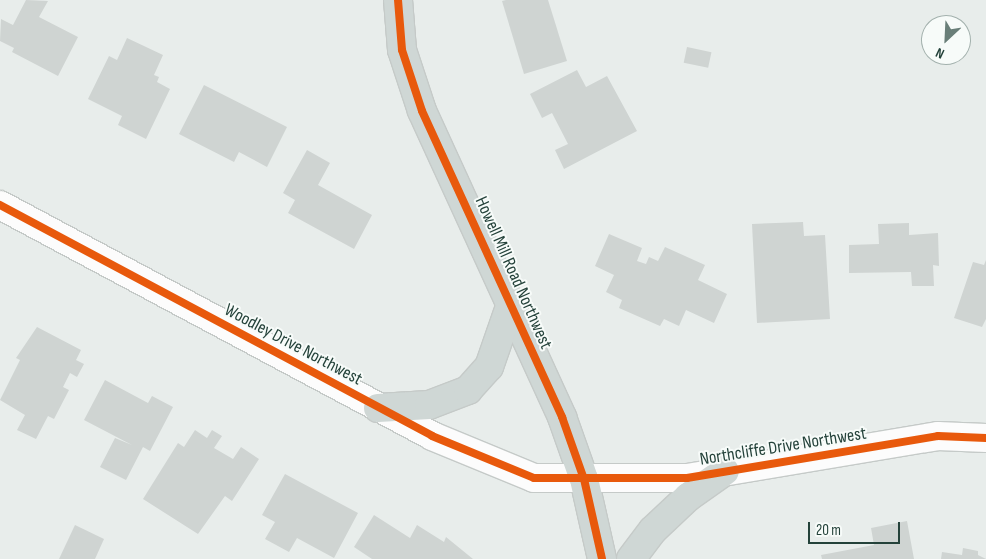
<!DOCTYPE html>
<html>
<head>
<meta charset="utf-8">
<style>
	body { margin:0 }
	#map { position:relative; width:986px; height:559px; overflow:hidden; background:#e8edeb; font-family:"Sofia Sans Condensed",sans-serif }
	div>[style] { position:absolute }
	.building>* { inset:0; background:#cfd4d2; transform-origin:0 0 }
	.roads { filter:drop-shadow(1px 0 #c5cac8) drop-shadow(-1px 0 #c5cac8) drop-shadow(0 1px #c5cac8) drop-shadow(0 -1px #c5cac8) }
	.minor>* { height:28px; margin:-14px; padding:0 14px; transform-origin:14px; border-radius:14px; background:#fcfcfc }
	.major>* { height:28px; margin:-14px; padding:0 14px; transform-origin:14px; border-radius:14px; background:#cfd7d5 }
	.cycleway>* { height:8px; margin:-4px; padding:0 4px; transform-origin:4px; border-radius:4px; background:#e8590c }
	span { translate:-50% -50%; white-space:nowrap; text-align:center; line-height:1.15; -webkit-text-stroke:4px #f7fbf9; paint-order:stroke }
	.street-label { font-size:18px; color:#24423a }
	.north { position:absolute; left:921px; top:15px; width:50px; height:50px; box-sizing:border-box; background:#f7fbf9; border:1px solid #a3b1ad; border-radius:50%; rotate:205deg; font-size:14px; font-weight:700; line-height:20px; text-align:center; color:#24423a }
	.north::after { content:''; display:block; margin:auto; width:18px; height:22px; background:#697e78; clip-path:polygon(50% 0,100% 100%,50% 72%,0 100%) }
	.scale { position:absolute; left:808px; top:522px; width:92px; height:22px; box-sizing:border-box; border:2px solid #24423a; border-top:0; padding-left:6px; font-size:15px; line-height:18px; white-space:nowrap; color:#24423a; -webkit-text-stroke:4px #f7fbf9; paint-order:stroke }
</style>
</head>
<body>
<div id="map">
	<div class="building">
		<i style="clip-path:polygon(26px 0,48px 1px,39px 17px,78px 37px,58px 76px,12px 52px,14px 48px,0 41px,1px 19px,13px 25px)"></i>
		<i style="clip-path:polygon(506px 0,548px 0,567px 61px,524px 74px,502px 1px)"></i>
		<i style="clip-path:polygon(127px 38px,163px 55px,154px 75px,159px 77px,157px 82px,170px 89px,146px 139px,118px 125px,122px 116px,88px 99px,109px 56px,117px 60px)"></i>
		<i style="left:687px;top:47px;width:25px;height:16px;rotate:12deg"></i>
		<i style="clip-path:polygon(577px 70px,586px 87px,607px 76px,637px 131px,564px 169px,555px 150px,568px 144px,552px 113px,542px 118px,530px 94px)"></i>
		<i style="clip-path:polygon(204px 85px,287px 127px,267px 167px,239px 152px,234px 162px,179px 134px)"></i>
		<i style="clip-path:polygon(307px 150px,330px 163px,318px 185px,372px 215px,354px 249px,288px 213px,295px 200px,283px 193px)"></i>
		<i style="clip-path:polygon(803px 222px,804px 236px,825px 235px,830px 319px,757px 323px,752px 224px)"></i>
		<i style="clip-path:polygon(909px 223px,909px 235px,938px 233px,939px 266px,933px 265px,934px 286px,912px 286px,911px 272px,849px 273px,849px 245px,879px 244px,878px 224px)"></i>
		<i style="clip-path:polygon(609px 234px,642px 248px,637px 261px,646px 264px,649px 257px,658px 261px,665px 247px,705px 265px,698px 280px,727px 294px,714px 323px,686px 310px,679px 326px,664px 319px,660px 326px,619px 308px,622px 300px,606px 292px,614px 275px,595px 266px)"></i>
		<i style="clip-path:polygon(986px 260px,986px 319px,982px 327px,954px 318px,973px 262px,984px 265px)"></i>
		<i style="clip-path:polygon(37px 327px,81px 350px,76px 360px,84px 364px,77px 377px,70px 373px,63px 387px,69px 390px,54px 419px,48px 416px,36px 439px,17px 430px,25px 415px,0 400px,20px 360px,16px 358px)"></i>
		<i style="clip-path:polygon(105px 380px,148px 403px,152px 396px,173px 407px,150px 451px,143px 447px,126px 480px,100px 467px,115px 438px,132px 445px,84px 420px)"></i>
		<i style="clip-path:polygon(195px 430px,207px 438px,212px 430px,222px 436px,214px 448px,233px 459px,241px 447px,259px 459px,232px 501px,225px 496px,198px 534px,143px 499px,178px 443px,184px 447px)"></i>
		<i style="clip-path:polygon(285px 474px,358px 513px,334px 558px,297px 538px,289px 552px,265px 539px,275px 522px,262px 515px)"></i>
		<i style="clip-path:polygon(374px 515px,410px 538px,417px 525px,444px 542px,446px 537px,473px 559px,372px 559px,354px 547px)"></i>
		<i style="clip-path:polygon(907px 521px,914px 559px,822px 559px,821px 555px,874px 545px,871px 528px)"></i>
		<i style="clip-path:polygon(75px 525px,104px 539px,95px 559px,59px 559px)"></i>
		<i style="clip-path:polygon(963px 548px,978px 551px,978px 555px,986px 559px,941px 559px,942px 552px,962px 555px)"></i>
	</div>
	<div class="roads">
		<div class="minor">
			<i style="left:0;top:205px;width:490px;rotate:28.1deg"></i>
			<i style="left:432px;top:436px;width:110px;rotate:22.4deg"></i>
			<i style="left:534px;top:478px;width:153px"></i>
			<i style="left:687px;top:478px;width:254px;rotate:-9.5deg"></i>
			<i style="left:938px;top:436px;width:48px;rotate:2.4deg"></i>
		</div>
		<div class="major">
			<i style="left:398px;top:0;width:50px;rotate:85.4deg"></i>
			<i style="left:402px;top:50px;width:64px;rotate:71.8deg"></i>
			<i style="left:422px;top:111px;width:337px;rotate:65.4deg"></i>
			<i style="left:562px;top:417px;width:66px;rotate:70.5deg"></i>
			<i style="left:584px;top:479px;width:82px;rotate:77.3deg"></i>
			<i style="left:378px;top:408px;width:51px;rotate:-3.4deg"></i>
			<i style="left:429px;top:405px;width:42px;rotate:-21deg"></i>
			<i style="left:468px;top:390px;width:31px;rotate:-48deg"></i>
			<i style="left:489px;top:367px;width:67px;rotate:-70.8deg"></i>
			<i style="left:631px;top:559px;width:36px;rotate:-53deg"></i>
			<i style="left:653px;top:530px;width:48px;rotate:-43.3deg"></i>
			<i style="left:688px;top:497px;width:45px;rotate:-35.1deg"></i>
		</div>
	</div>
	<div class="cycleway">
		<i style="left:398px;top:0;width:50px;rotate:85.4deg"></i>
		<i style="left:402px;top:50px;width:64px;rotate:71.8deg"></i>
		<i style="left:422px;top:111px;width:337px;rotate:65.4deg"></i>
		<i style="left:562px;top:417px;width:66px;rotate:70.5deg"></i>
		<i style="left:584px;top:479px;width:82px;rotate:77.3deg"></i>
		<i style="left:0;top:205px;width:490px;rotate:28.1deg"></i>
		<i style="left:432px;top:436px;width:110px;rotate:22.4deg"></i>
		<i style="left:534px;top:478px;width:153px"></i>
		<i style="left:687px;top:478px;width:254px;rotate:-9.5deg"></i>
		<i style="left:938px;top:436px;width:48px;rotate:2.4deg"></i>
	</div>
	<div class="street-label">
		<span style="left:513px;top:273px;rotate:66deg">Howell Mill Road Northwest</span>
		<span style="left:293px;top:345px;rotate:28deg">Woodley Drive Northwest</span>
		<span style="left:783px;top:447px;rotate:-9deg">Northcliffe Drive Northwest</span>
	</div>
	<div class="north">N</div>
	<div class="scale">20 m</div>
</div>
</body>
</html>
